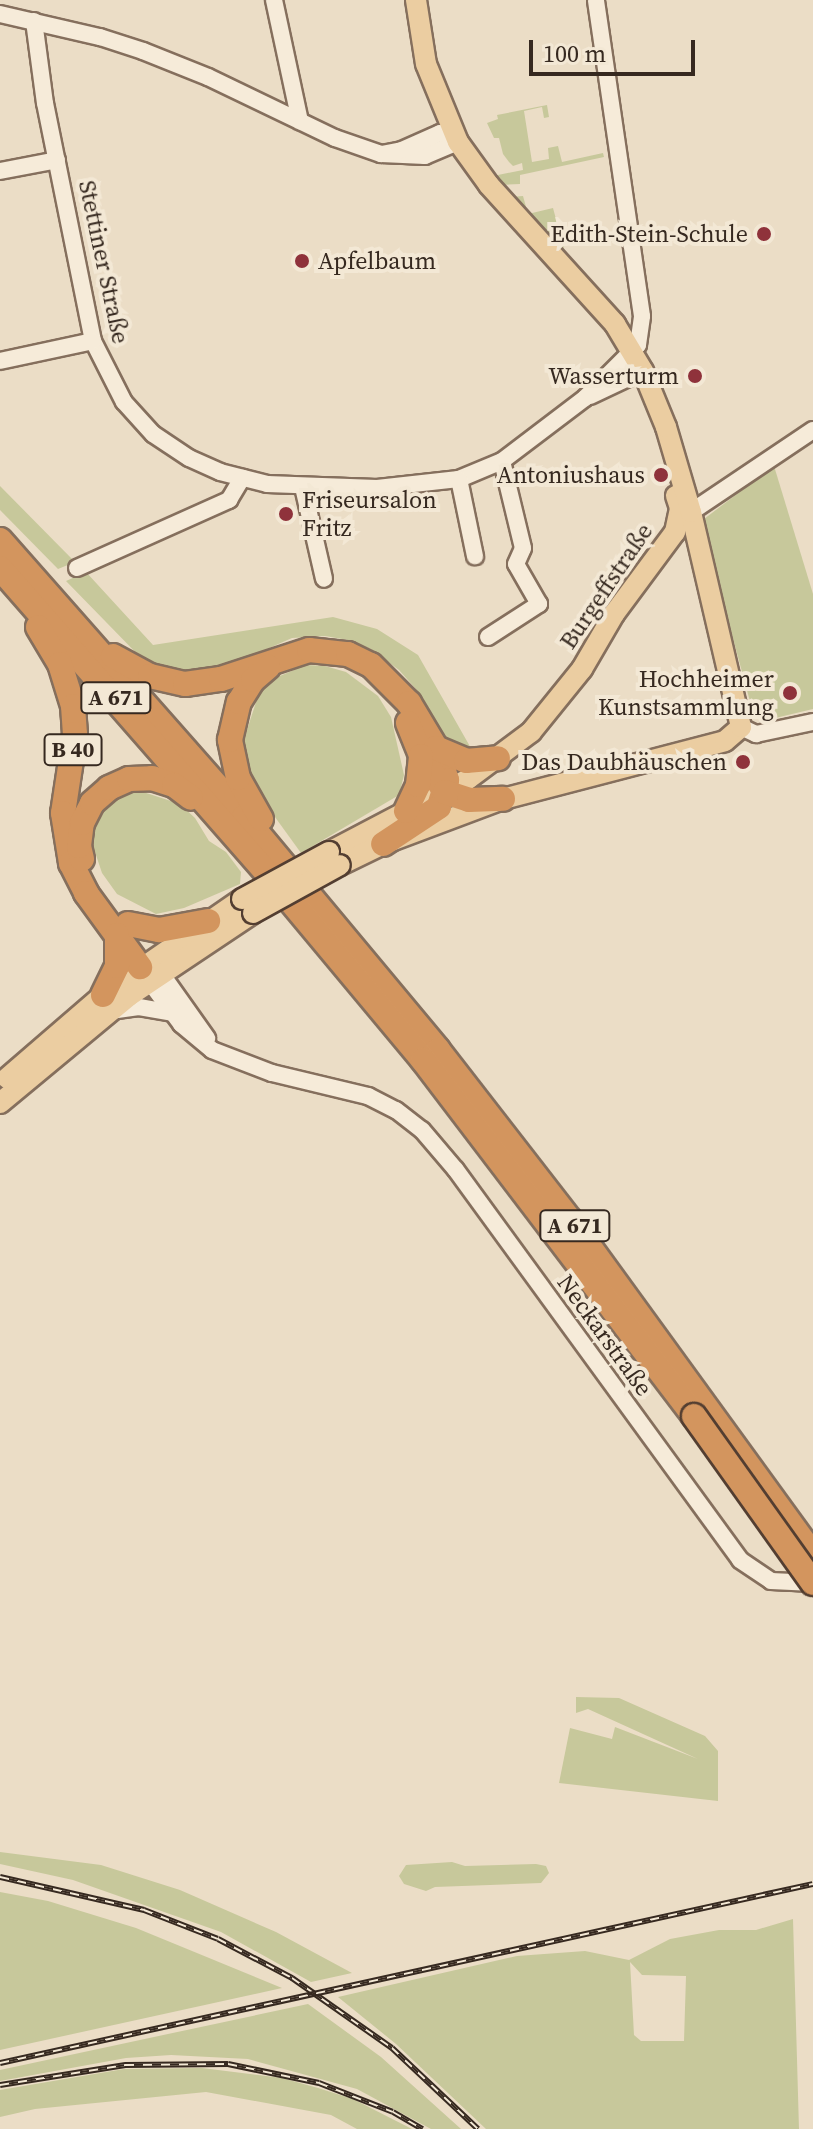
<!DOCTYPE html>
<html>
<head>
<meta charset="utf-8">
<style>
	body { margin:0 }
	#map { position:relative; width:813px; height:2129px; overflow:hidden; background:#ebddc6; font-family:"Source Serif 4",serif }
	div>[style] { position:absolute }
	.green>* { inset:0; background:#c7c89b }
	.roads { filter:drop-shadow(2px 0 #856f5d) drop-shadow(-2px 0 #856f5d) drop-shadow(0 2px #856f5d) drop-shadow(0 -2px #856f5d) }
	.minor>* { height:16px; margin:-8px; padding:0 8px; transform-origin:8px; border-radius:8px; background:#f6ebd9 }
	.major>* { height:20px; margin:-10px; padding:0 10px; transform-origin:10px; border-radius:10px; background:#ebcda1 }
	.highway>* { height:24px; margin:-12px; padding:0 12px; transform-origin:12px; border-radius:12px; background:#d3955e }
	.rail>* { height:6px; margin-top:-3px; transform-origin:0; background:repeating-linear-gradient(90deg,#f3e8d5 0 9px,#362920 0 18px); box-sizing:border-box; border-block:2px solid #362920 }
	.bridges { filter:drop-shadow(2px 0 #533e31) drop-shadow(-2px 0 #533e31) drop-shadow(0 2px #533e31) drop-shadow(0 -2px #533e31) }
	.major-bridge>* { height:20px; margin:-10px; padding:0 10px; transform-origin:10px; border-radius:10px; background:#ebcda1 }
	.highway-bridge>* { height:24px; margin:-12px; padding:0 12px; transform-origin:12px; border-radius:12px; background:#d3955e }
	.dots>* { width:22px; height:22px; translate:-50% -50%; box-sizing:border-box; border:4px solid #f3e8d5; border-radius:50% }
	span { translate:-50% -50%; white-space:nowrap; text-align:center; line-height:1.15; -webkit-text-stroke:8px #f3e8d5; paint-order:stroke }
	.shield-label span { padding:2px 6px; background:#f3e8d5; border:2px solid; border-radius:6px; -webkit-text-stroke-width:0 }
	.shield-label { font-size:22px; color:#362920; font-weight:700 }
	.poi-label { font-size:24px; color:#362920 }
	.right { translate:-100% -50%; text-align:right }
	.left { translate:0 -50%; text-align:left }
	.street-label { font-size:24px; color:#362920 }
	.scale { position:absolute; left:529px; top:40px; width:166px; height:36px; box-sizing:border-box; border:4px solid #362920; border-top:0; padding-left:10px; font-size:24px; line-height:28px; white-space:nowrap; color:#362920; -webkit-text-stroke:6px #f3e8d5; paint-order:stroke }
</style>
</head>
<body>
<div id="map">
	<div class="green">
		<i style="clip-path:polygon(547px 105px,549px 117px,544px 118px,542px 107px,524px 111px,532px 162px,549px 159px,548px 148px,558px 146px,562px 162px,603px 153px,604px 157px,520px 175px,520px 184px,500px 185px,493px 176px,523px 170px,522px 163px,513px 166px,509px 162px,503px 154px,499px 138px,494px 138px,487px 123px,498px 119px,497px 115px)"></i>
		<i style="clip-path:polygon(523px 196px,528px 214px,553px 208px,566px 256px,511px 197px)"></i>
		<i style="clip-path:polygon(774px 466px,813px 594px,813px 709px,767px 720px,759px 718px,752px 709px,703px 527px,704px 519px)"></i>
		<i style="clip-path:polygon(0 486px,75px 562px,58px 569px,0 510px)"></i>
		<i style="clip-path:polygon(86px 572px,153px 645px,333px 617px,377px 629px,418px 655px,472px 750px,449px 742px,438px 731px,415px 688px,399px 670px,371px 649px,348px 640px,325px 636px,292px 638px,226px 667px,194px 673px,167px 671px,145px 662px,66px 581px)"></i>
		<i style="clip-path:polygon(306px 665px,325px 666px,346px 672px,378px 696px,391px 717px,404px 775px,399px 795px,301px 853px,249px 781px,244px 739px,259px 693px,275px 678px)"></i>
		<i style="clip-path:polygon(137px 790px,180px 804px,195px 818px,209px 841px,226px 852px,241px 872px,240px 884px,184px 908px,156px 914px,117px 894px,102px 873px,89px 834px,108px 802px)"></i>
		<i style="clip-path:polygon(576px 1697px,619px 1698px,705px 1736px,718px 1751px,718px 1801px,559px 1783px,570px 1728px,612px 1739px,615px 1727px,698px 1759px,588px 1709px,576px 1713px)"></i>
		<i style="clip-path:polygon(0 1852px,101px 1865px,180px 1890px,276px 1932px,352px 1973px,311px 1982px,221px 1932px,73px 1880px,0 1864px)"></i>
		<i style="clip-path:polygon(452px 1862px,465px 1866px,536px 1864px,546px 1866px,549px 1873px,541px 1883px,435px 1887px,426px 1891px,404px 1884px,399px 1876px,406px 1865px)"></i>
		<i style="clip-path:polygon(0 1892px,48px 1901px,136px 1928px,282px 1988px,0 2050px)"></i>
		<i style="clip-path:polygon(evenodd,793px 1919px,799px 2129px,486px 2129px,396px 2044px,338px 1997px,517px 1956px,585px 1951px,629px 1960px,670px 1939px,719px 1930px,756px 1930px,793px 1919px,630px 1962px,642px 1975px,686px 1976px,684px 2041px,641px 2041px,634px 2035px,630px 1962px)"></i>
		<i style="clip-path:polygon(308px 2004px,381px 2057px,461px 2129px,431px 2129px,357px 2089px,248px 2059px,171px 2055px,126px 2058px,0 2081px,0 2070px)"></i>
		<i style="clip-path:polygon(202px 2068px,282px 2078px,318px 2088px,353px 2099px,412px 2129px,357px 2129px,331px 2115px,206px 2092px,35px 2109px,0 2117px,0 2090px,124px 2069px)"></i>
	</div>
	<div class="roads">
		<div class="minor">
			<i style="left:274px;top:0;width:124px;rotate:77.9deg"></i>
			<i style="left:0;top:14px;width:103px;rotate:13deg"></i>
			<i style="left:100px;top:37px;width:45px;rotate:18deg"></i>
			<i style="left:143px;top:51px;width:70px;rotate:21.8deg"></i>
			<i style="left:208px;top:77px;width:141px;rotate:25.7deg"></i>
			<i style="left:335px;top:138px;width:49px;rotate:19.2deg"></i>
			<i style="left:381px;top:154px;width:44px;rotate:2.6deg"></i>
			<i style="left:425px;top:156px;width:36px;rotate:-23deg"></i>
			<i style="left:458px;top:142px;width:13px;rotate:-141deg"></i>
			<i style="left:448px;top:134px;width:8px;rotate:-173deg"></i>
			<i style="left:440px;top:133px;width:42px;rotate:155.9deg"></i>
			<i style="left:402px;top:150px;width:21px;rotate:169deg"></i>
			<i style="left:34px;top:21px;width:83px;rotate:82.4deg"></i>
			<i style="left:45px;top:103px;width:243px;rotate:78.6deg"></i>
			<i style="left:93px;top:341px;width:68px;rotate:63.1deg"></i>
			<i style="left:124px;top:402px;width:43px;rotate:47.8deg"></i>
			<i style="left:153px;top:434px;width:43px;rotate:33.7deg"></i>
			<i style="left:189px;top:458px;width:34px;rotate:24deg"></i>
			<i style="left:220px;top:472px;width:49px;rotate:14.3deg"></i>
			<i style="left:267px;top:484px;width:110px;rotate:2.1deg"></i>
			<i style="left:377px;top:488px;width:82px;rotate:-6.3deg"></i>
			<i style="left:459px;top:479px;width:47px;rotate:-22.7deg"></i>
			<i style="left:502px;top:461px;width:104px;rotate:-37.2deg"></i>
			<i style="left:585px;top:398px;width:75px;rotate:-45deg"></i>
			<i style="left:638px;top:345px;width:29px;rotate:-82deg"></i>
			<i style="left:642px;top:316px;width:319px;rotate:-98.3deg"></i>
			<i style="left:0;top:171px;width:58px;rotate:-10.9deg"></i>
			<i style="left:0;top:361px;width:95px;rotate:-12.1deg"></i>
			<i style="left:590px;top:396px;width:59px;rotate:-25.3deg"></i>
			<i style="left:459px;top:479px;width:79px;rotate:78.3deg"></i>
			<i style="left:303px;top:487px;width:94px;rotate:77.1deg"></i>
			<i style="left:681px;top:509px;width:10px;rotate:17deg"></i>
			<i style="left:691px;top:512px;width:147px;rotate:-33.9deg"></i>
			<i style="left:77px;top:568px;width:167px;rotate:-24.1deg"></i>
			<i style="left:229px;top:500px;width:26px;rotate:-59deg"></i>
			<i style="left:488px;top:637px;width:61px;rotate:-32.9deg"></i>
			<i style="left:539px;top:604px;width:46px;rotate:-119.9deg"></i>
			<i style="left:516px;top:564px;width:17px;rotate:-66deg"></i>
			<i style="left:523px;top:548px;width:89px;rotate:-103.6deg"></i>
			<i style="left:741px;top:727px;width:17px;rotate:25deg"></i>
			<i style="left:756px;top:734px;width:58px;rotate:-11.9deg"></i>
			<i style="left:161px;top:973px;width:80px;rotate:54.7deg"></i>
			<i style="left:149px;top:981px;width:54px;rotate:53.3deg"></i>
			<i style="left:181px;top:1024px;width:40px;rotate:40deg"></i>
			<i style="left:212px;top:1050px;width:64px;rotate:21deg"></i>
			<i style="left:272px;top:1073px;width:99px;rotate:13.5deg"></i>
			<i style="left:368px;top:1096px;width:31px;rotate:27deg"></i>
			<i style="left:396px;top:1110px;width:33px;rotate:38deg"></i>
			<i style="left:422px;top:1130px;width:52px;rotate:49.6deg"></i>
			<i style="left:456px;top:1170px;width:482px;rotate:53.9deg"></i>
			<i style="left:740px;top:1560px;width:37px;rotate:34deg"></i>
			<i style="left:771px;top:1581px;width:42px;rotate:2.7deg"></i>
			<i style="left:110px;top:1011px;width:29px;rotate:-8deg"></i>
			<i style="left:139px;top:1007px;width:34px;rotate:10deg"></i>
		</div>
		<div class="major">
			<i style="left:329px;top:852px;width:157px;rotate:-27.7deg"></i>
			<i style="left:468px;top:779px;width:79px;rotate:-36.7deg"></i>
			<i style="left:531px;top:732px;width:81px;rotate:-51deg"></i>
			<i style="left:582px;top:669px;width:64px;rotate:-59.8deg"></i>
			<i style="left:614px;top:614px;width:102px;rotate:-53.4deg"></i>
			<i style="left:675px;top:532px;width:25px;rotate:-78deg"></i>
			<i style="left:680px;top:508px;width:13px;rotate:-108deg"></i>
			<i style="left:340px;top:865px;width:48px;rotate:-26deg"></i>
			<i style="left:383px;top:844px;width:128px;rotate:-20.6deg"></i>
			<i style="left:503px;top:799px;width:229px;rotate:-14.6deg"></i>
			<i style="left:725px;top:741px;width:21px;rotate:-41deg"></i>
			<i style="left:741px;top:727px;width:221px;rotate:-103.1deg"></i>
			<i style="left:691px;top:512px;width:89px;rotate:-106.4deg"></i>
			<i style="left:666px;top:427px;width:61px;rotate:-112.3deg"></i>
			<i style="left:643px;top:371px;width:55px;rotate:-120.8deg"></i>
			<i style="left:615px;top:324px;width:188px;rotate:-132.2deg"></i>
			<i style="left:489px;top:185px;width:53px;rotate:-125.8deg"></i>
			<i style="left:458px;top:142px;width:84px;rotate:-112.3deg"></i>
			<i style="left:426px;top:64px;width:65px;rotate:-98.9deg"></i>
			<i style="left:7px;top:1078px;width:127px;rotate:-40.8deg"></i>
			<i style="left:103px;top:995px;width:169px;rotate:-34.6deg"></i>
			<i style="left:0;top:1103px;width:168px;rotate:-39.7deg"></i>
			<i style="left:129px;top:996px;width:149px;rotate:-33.8deg"></i>
		</div>
		<div class="highway">
			<i style="left:0;top:540px;width:369px;rotate:48.6deg"></i>
			<i style="left:244px;top:817px;width:303px;rotate:50.2deg"></i>
			<i style="left:438px;top:1050px;width:215px;rotate:52.2deg"></i>
			<i style="left:570px;top:1220px;width:414px;rotate:54deg"></i>
			<i style="left:0;top:568px;width:422px;rotate:48.8deg"></i>
			<i style="left:278px;top:886px;width:226px;rotate:50.2deg"></i>
			<i style="left:423px;top:1060px;width:447px;rotate:52.7deg"></i>
			<i style="left:38px;top:627px;width:43px;rotate:59.3deg"></i>
			<i style="left:60px;top:664px;width:44px;rotate:72.8deg"></i>
			<i style="left:73px;top:706px;width:28px;rotate:86deg"></i>
			<i style="left:75px;top:734px;width:80px;rotate:98.6deg"></i>
			<i style="left:63px;top:813px;width:51px;rotate:80.9deg"></i>
			<i style="left:71px;top:863px;width:34px;rotate:63deg"></i>
			<i style="left:86px;top:893px;width:92px;rotate:53.9deg"></i>
			<i style="left:113px;top:656px;width:42px;rotate:28.4deg"></i>
			<i style="left:150px;top:676px;width:36px;rotate:13deg"></i>
			<i style="left:185px;top:684px;width:36px;rotate:-8deg"></i>
			<i style="left:221px;top:679px;width:93px;rotate:-18.2deg"></i>
			<i style="left:309px;top:650px;width:39px;rotate:6deg"></i>
			<i style="left:348px;top:654px;width:25px;rotate:26deg"></i>
			<i style="left:371px;top:665px;width:54px;rotate:45deg"></i>
			<i style="left:409px;top:703px;width:52px;rotate:59deg"></i>
			<i style="left:436px;top:748px;width:34px;rotate:71deg"></i>
			<i style="left:447px;top:780px;width:28px;rotate:107deg"></i>
			<i style="left:439px;top:807px;width:67px;rotate:146.5deg"></i>
			<i style="left:408px;top:723px;width:35px;rotate:68deg"></i>
			<i style="left:421px;top:756px;width:43px;rotate:56.3deg"></i>
			<i style="left:445px;top:792px;width:25px;rotate:18deg"></i>
			<i style="left:469px;top:800px;width:34px;rotate:-2deg"></i>
			<i style="left:436px;top:748px;width:33px;rotate:23deg"></i>
			<i style="left:466px;top:761px;width:32px;rotate:-5deg"></i>
			<i style="left:406px;top:811px;width:29px;rotate:-65deg"></i>
			<i style="left:418px;top:785px;width:29px;rotate:-84deg"></i>
			<i style="left:261px;top:819px;width:47px;rotate:-119.3deg"></i>
			<i style="left:238px;top:778px;width:39px;rotate:-102deg"></i>
			<i style="left:230px;top:740px;width:39px;rotate:-77deg"></i>
			<i style="left:239px;top:702px;width:26px;rotate:-58deg"></i>
			<i style="left:253px;top:680px;width:20px;rotate:-41deg"></i>
			<i style="left:82px;top:859px;width:13px;rotate:-103deg"></i>
			<i style="left:79px;top:846px;width:23px;rotate:-83deg"></i>
			<i style="left:82px;top:823px;width:22px;rotate:-63deg"></i>
			<i style="left:92px;top:803px;width:23px;rotate:-41deg"></i>
			<i style="left:109px;top:788px;width:22px;rotate:-24deg"></i>
			<i style="left:129px;top:779px;width:23px;rotate:-2deg"></i>
			<i style="left:152px;top:778px;width:23px;rotate:18deg"></i>
			<i style="left:174px;top:785px;width:21px;rotate:37deg"></i>
			<i style="left:128px;top:924px;width:32px;rotate:11deg"></i>
			<i style="left:159px;top:930px;width:50px;rotate:-10.4deg"></i>
			<i style="left:103px;top:995px;width:32px;rotate:-64deg"></i>
			<i style="left:117px;top:966px;width:31px;rotate:-90deg"></i>
		</div>
	</div>
	<div class="rail">
		<i style="left:0;top:1877px;width:148px;rotate:12.9deg"></i>
		<i style="left:144px;top:1910px;width:79px;rotate:21.4deg"></i>
		<i style="left:218px;top:1939px;width:84px;rotate:27.8deg"></i>
		<i style="left:292px;top:1978px;width:122px;rotate:35deg"></i>
		<i style="left:392px;top:2048px;width:118px;rotate:43.3deg"></i>
		<i style="left:0;top:2063px;width:832px;rotate:-12.42deg"></i>
		<i style="left:0;top:2085px;width:127px;rotate:-9.1deg"></i>
		<i style="left:125px;top:2065px;width:103px;rotate:-0.6deg"></i>
		<i style="left:228px;top:2064px;width:93px;rotate:11.8deg"></i>
		<i style="left:319px;top:2083px;width:79px;rotate:21.4deg"></i>
		<i style="left:393px;top:2112px;width:34px;rotate:30deg"></i>
	</div>
	<div class="bridges">
		<div class="major-bridge">
			<i style="left:242px;top:899px;width:99px;rotate:-28.4deg"></i>
			<i style="left:253px;top:913px;width:99px;rotate:-28.9deg"></i>
		</div>
		<div class="highway-bridge">
			<i style="left:694px;top:1416px;width:205px;rotate:54.5deg"></i>
		</div>
	</div>
	<div class="dots">
		<i style="left:764px;top:234px;background:#8f323b"></i>
		<i style="left:302px;top:261px;background:#8f323b"></i>
		<i style="left:695px;top:376px;background:#8f323b"></i>
		<i style="left:661px;top:475px;background:#8f323b"></i>
		<i style="left:286px;top:514px;background:#8f323b"></i>
		<i style="left:790px;top:693px;background:#8f323b"></i>
		<i style="left:743px;top:762px;background:#8f323b"></i>
	</div>
	<div class="shield-label">
		<span style="left:116px;top:698px">A 671</span>
		<span style="left:73px;top:750px">B 40</span>
		<span style="left:575px;top:1226px">A 671</span>
	</div>
	<div class="poi-label">
		<span class="right" style="left:748px;top:234px">Edith-Stein-Schule</span>
		<span class="left" style="left:318px;top:261px">Apfelbaum</span>
		<span class="right" style="left:679px;top:376px">Wasserturm</span>
		<span class="right" style="left:645px;top:475px">Antoniushaus</span>
		<span class="left" style="left:302px;top:514px">Friseursalon<br>Fritz</span>
		<span class="right" style="left:774px;top:693px">Hochheimer<br>Kunstsammlung</span>
		<span class="right" style="left:727px;top:762px">Das Daubhäuschen</span>
	</div>
	<div class="street-label">
		<span style="left:104px;top:262px;rotate:78deg">Stettiner Straße</span>
		<span style="left:606px;top:586px;rotate:-56deg">Burgeffstraße</span>
		<span style="left:605px;top:1335px;rotate:54deg">Neckarstraße</span>
	</div>
	<div class="scale">100 m</div>
</div>
</body>
</html>
